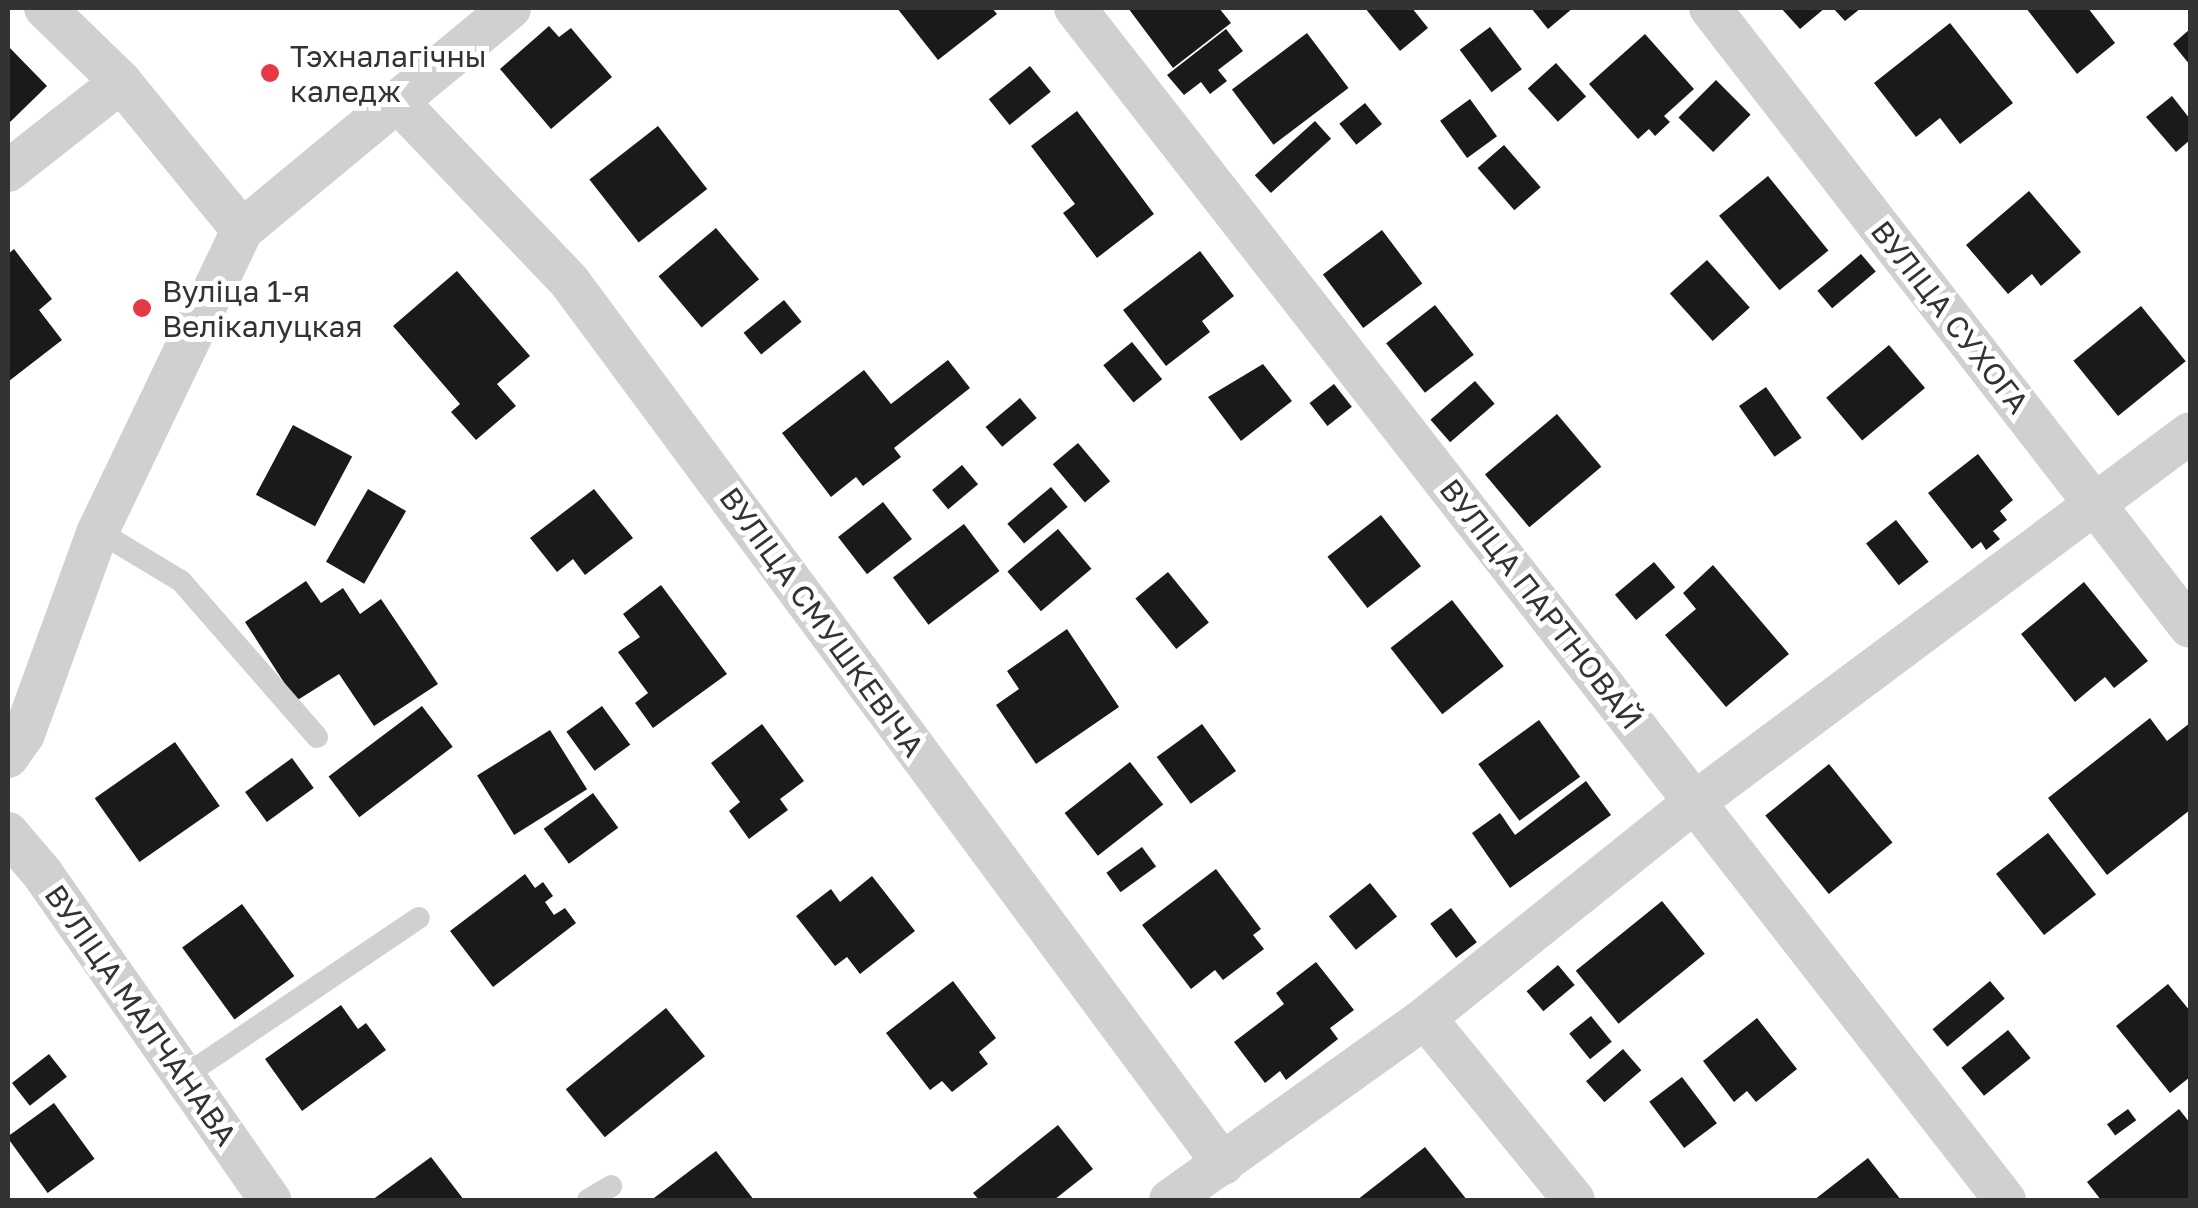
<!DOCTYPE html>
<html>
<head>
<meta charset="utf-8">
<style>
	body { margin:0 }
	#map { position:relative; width:2198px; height:1208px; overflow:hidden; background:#fff; font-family:"Golos Text",sans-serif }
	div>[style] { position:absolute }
	.building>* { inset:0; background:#1a1a1a; transform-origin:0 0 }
	.service>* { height:22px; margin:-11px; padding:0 11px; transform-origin:11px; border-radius:11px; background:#d0d0d0 }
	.minor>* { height:42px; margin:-21px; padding:0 21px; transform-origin:21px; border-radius:21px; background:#d0d0d0 }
	.dots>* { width:28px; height:28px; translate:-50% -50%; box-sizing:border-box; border:5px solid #fff; border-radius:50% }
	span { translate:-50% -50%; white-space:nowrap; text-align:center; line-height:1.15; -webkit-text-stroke:10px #fff; paint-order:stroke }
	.poi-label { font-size:30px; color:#333 }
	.left { translate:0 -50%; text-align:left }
	.street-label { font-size:30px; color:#333 }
	.frame { position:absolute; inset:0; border:10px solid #333; pointer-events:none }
</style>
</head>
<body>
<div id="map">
	<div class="building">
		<i style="clip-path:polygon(897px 8px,992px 8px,997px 14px,938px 60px)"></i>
		<i style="clip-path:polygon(1128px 8px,1219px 8px,1231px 23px,1173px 68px)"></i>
		<i style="clip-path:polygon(1365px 8px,1412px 8px,1428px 28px,1400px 51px)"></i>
		<i style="clip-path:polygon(1531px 8px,1573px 8px,1548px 29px)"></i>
		<i style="clip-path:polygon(1781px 8px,1825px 8px,1800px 29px)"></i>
		<i style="clip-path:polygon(1833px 8px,1861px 8px,1845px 21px)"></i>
		<i style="clip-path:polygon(2026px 8px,2088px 8px,2115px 43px,2077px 74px)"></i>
		<i style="clip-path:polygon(1950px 23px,2013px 103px,1960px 144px,1940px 118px,1916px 137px,1874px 83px)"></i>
		<i style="clip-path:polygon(549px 26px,559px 37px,571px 28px,612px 77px,551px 129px,500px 69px)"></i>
		<i style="left:1490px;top:27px;width:53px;height:38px;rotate:53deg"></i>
		<i style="clip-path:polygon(1226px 29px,1243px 51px,1218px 70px,1227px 81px,1210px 94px,1201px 82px,1184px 95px,1167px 75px)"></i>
		<i style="clip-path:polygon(2190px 29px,2190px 65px,2173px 44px)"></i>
		<i style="left:1307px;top:33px;width:69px;height:94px;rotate:53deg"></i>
		<i style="clip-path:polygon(1645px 34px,1694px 89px,1664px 116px,1670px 122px,1655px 136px,1649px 129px,1638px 139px,1589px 84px)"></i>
		<i style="clip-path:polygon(8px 46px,47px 86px,8px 124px)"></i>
		<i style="left:1556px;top:63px;width:45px;height:38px;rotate:48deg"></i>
		<i style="left:1030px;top:66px;width:33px;height:53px;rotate:51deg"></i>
		<i style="left:1716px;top:80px;width:49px;height:53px;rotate:45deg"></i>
		<i style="clip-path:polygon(2172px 96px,2190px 119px,2190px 140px,2176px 152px,2146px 117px)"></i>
		<i style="left:1470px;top:99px;width:46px;height:37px;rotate:54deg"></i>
		<i style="left:1365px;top:103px;width:27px;height:33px;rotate:51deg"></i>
		<i style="clip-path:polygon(1077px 111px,1154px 214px,1097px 258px,1063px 213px,1075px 204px,1031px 146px)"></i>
		<i style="left:1315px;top:121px;width:24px;height:81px;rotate:48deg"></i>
		<i style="left:658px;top:126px;width:80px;height:87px;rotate:52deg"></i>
		<i style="left:1504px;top:145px;width:56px;height:35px;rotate:49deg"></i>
		<i style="left:1768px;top:176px;width:96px;height:63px;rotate:51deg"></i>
		<i style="clip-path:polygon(2029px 191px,2081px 252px,2041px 286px,2032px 274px,2008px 294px,1966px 245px)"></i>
		<i style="left:716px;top:228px;width:67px;height:75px;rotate:50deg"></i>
		<i style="left:1382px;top:230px;width:67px;height:74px;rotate:53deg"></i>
		<i style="clip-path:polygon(14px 249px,52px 299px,39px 310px,62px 340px,9px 381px,8px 254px)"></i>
		<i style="clip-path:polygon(1200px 251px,1234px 296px,1202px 321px,1210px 332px,1166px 366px,1123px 310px)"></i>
		<i style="left:1861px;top:254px;width:23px;height:57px;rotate:50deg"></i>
		<i style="left:1707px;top:260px;width:64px;height:50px;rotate:48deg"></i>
		<i style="clip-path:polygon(457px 271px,530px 356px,497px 384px,516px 406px,476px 440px,451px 412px,460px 404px,393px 326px)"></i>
		<i style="left:784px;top:300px;width:28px;height:52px;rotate:51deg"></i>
		<i style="left:1435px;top:305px;width:63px;height:62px;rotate:52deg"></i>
		<i style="left:2141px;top:306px;width:71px;height:87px;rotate:51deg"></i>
		<i style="left:1132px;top:342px;width:48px;height:37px;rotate:51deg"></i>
		<i style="left:1889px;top:345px;width:56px;height:82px;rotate:50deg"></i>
		<i style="clip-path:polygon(948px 360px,970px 388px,894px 448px,901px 457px,863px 486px,856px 477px,831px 497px,782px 433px,864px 370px,891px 404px)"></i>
		<i style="clip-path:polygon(1263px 364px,1292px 401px,1241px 441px,1208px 397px)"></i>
		<i style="left:1475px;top:381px;width:30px;height:59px;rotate:49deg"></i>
		<i style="left:1334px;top:384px;width:29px;height:31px;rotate:52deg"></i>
		<i style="left:1766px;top:387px;width:62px;height:33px;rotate:55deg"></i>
		<i style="left:1020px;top:398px;width:26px;height:45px;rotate:50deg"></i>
		<i style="left:1557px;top:414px;width:69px;height:94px;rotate:50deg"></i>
		<i style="left:293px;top:425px;width:67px;height:79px;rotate:28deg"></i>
		<i style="left:1078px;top:443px;width:50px;height:33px;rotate:50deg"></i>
		<i style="clip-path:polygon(1978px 454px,2013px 500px,2000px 511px,2007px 520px,1993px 531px,2000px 539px,1986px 550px,1981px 542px,1972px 549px,1928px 493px)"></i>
		<i style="left:962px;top:465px;width:25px;height:39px;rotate:50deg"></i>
		<i style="left:1051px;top:487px;width:26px;height:57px;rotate:50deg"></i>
		<i style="left:368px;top:489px;width:44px;height:84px;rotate:30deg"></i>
		<i style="clip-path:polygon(594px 489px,633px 538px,585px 575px,573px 559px,557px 572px,530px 538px)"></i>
		<i style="left:883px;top:502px;width:47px;height:57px;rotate:52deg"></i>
		<i style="left:1381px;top:515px;width:65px;height:68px;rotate:52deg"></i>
		<i style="left:1896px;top:520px;width:53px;height:38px;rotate:52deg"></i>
		<i style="left:964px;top:524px;width:59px;height:89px;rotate:53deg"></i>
		<i style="left:1058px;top:529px;width:52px;height:66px;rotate:50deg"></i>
		<i style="left:1654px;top:562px;width:33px;height:51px;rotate:50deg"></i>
		<i style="clip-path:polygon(1713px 565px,1789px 654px,1726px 707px,1665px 635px,1696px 609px,1683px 593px)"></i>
		<i style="left:1168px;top:572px;width:65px;height:42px;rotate:51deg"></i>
		<i style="clip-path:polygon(306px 581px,321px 603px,343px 588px,360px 614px,381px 599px,438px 684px,374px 726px,339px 674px,296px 701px,245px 622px)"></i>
		<i style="clip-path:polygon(2084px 582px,2148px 661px,2114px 688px,2105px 677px,2075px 702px,2021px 634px)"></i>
		<i style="clip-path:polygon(661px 585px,727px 674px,653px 728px,635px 703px,648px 693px,618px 652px,640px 637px,623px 614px)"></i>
		<i style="left:1452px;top:600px;width:84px;height:78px;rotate:52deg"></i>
		<i style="clip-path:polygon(1067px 629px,1119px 707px,1036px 764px,996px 705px,1019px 689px,1007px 671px)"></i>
		<i style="left:422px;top:706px;width:51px;height:117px;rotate:53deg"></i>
		<i style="left:602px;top:706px;width:48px;height:44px;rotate:54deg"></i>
		<i style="clip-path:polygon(2150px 718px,2167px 741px,2190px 723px,2190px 810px,2107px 875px,2048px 798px)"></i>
		<i style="left:1539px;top:720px;width:70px;height:75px;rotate:54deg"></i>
		<i style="clip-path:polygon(762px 724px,804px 781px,780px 799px,788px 810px,749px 839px,729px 811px,740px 802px,711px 763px)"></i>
		<i style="left:1202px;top:724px;width:58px;height:56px;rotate:54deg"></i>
		<i style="left:550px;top:730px;width:70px;height:86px;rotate:58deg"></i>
		<i style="left:175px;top:742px;width:78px;height:98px;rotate:55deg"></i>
		<i style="left:292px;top:758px;width:37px;height:58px;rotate:54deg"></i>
		<i style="left:1130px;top:762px;width:54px;height:83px;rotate:52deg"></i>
		<i style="left:1829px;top:764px;width:101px;height:82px;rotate:51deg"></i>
		<i style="clip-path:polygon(1586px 781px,1611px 815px,1510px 888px,1472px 833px,1500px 813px,1515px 835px)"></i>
		<i style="left:593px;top:793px;width:43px;height:61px;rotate:54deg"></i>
		<i style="left:2048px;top:833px;width:78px;height:66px;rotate:52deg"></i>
		<i style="left:1142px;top:847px;width:24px;height:44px;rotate:54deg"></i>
		<i style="clip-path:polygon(1216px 869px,1261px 929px,1253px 935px,1264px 949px,1223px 980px,1215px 970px,1191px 989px,1142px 925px)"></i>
		<i style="clip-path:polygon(525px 874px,535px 888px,543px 882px,553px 896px,545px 902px,554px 915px,565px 908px,576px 923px,493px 987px,450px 931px)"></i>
		<i style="clip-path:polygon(872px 876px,915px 931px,860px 974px,847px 957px,835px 966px,796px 916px,831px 889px,840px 902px)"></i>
		<i style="left:1370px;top:883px;width:43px;height:53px;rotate:51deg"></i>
		<i style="left:1662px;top:901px;width:68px;height:111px;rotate:51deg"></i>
		<i style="left:242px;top:904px;width:89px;height:74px;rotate:54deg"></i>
		<i style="left:1451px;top:908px;width:43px;height:26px;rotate:53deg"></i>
		<i style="clip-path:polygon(1316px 962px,1354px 1010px,1330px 1028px,1338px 1039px,1286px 1080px,1280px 1071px,1265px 1083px,1234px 1042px,1284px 1004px,1276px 993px)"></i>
		<i style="left:1558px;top:965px;width:26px;height:41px;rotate:50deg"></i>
		<i style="clip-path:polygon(953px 981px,996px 1038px,979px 1052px,988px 1064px,952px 1092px,942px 1081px,930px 1090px,886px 1033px)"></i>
		<i style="left:1990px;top:981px;width:23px;height:75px;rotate:50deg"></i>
		<i style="clip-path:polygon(2168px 984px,2190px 1011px,2190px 1077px,2170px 1093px,2116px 1026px)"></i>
		<i style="clip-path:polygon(341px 1005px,358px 1029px,366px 1023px,386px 1050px,302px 1111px,265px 1059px)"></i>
		<i style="left:666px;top:1008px;width:62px;height:129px;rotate:51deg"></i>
		<i style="left:1591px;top:1016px;width:33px;height:28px;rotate:51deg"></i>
		<i style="clip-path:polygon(1757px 1018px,1797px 1069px,1756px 1102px,1747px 1091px,1734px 1102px,1703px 1061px)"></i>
		<i style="left:2008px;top:1030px;width:36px;height:60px;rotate:51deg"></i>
		<i style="left:1623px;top:1049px;width:28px;height:49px;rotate:49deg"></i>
		<i style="left:49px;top:1054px;width:29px;height:47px;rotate:52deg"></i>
		<i style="left:1682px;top:1077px;width:58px;height:41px;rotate:53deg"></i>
		<i style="left:54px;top:1103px;width:69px;height:58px;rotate:54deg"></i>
		<i style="left:2128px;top:1109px;width:14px;height:26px;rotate:54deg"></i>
		<i style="clip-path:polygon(2179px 1109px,2190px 1123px,2190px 1200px,2101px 1200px,2087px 1182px)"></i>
		<i style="clip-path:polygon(1058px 1125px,1093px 1169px,1054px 1200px,979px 1200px,973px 1193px)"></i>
		<i style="clip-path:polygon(1425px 1147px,1467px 1200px,1357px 1200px)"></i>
		<i style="clip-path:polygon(716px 1151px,754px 1200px,656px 1200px,654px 1198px)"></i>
		<i style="clip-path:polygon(431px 1157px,464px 1200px,372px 1200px)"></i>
		<i style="clip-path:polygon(1868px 1158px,1901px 1200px,1814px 1200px)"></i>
	</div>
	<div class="service">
		<i style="left:98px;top:531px;width:97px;rotate:31.1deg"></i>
		<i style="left:181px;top:581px;width:207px;rotate:48.9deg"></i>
		<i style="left:180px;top:1079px;width:288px;rotate:-34deg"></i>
		<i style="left:588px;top:1200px;width:27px;rotate:-31deg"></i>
	</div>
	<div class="minor">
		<i style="left:45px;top:8px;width:106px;rotate:44.2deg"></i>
		<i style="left:121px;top:82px;width:191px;rotate:50.7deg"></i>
		<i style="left:1075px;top:8px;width:1512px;rotate:52.04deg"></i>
		<i style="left:1710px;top:8px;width:783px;rotate:52.21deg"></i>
		<i style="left:397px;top:101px;width:249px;rotate:46.3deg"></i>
		<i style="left:569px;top:281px;width:1099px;rotate:53.47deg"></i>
		<i style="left:8px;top:171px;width:144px;rotate:-38.2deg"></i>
		<i style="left:8px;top:757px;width:28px;rotate:-55deg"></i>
		<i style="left:24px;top:734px;width:216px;rotate:-70deg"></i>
		<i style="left:98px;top:531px;width:334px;rotate:-64.4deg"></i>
		<i style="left:242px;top:230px;width:348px;rotate:-39.6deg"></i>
		<i style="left:8px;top:833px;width:52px;rotate:49.6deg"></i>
		<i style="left:42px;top:873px;width:399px;rotate:55.1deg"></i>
		<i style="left:1425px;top:1018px;width:235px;rotate:50.7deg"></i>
		<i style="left:1170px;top:1200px;width:313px;rotate:-35.5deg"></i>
		<i style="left:1425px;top:1018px;width:346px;rotate:-38.7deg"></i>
		<i style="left:1695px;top:802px;width:617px;rotate:-36.7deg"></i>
	</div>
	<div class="dots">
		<i style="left:270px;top:73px;background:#e63946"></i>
		<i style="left:142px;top:308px;background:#e63946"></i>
	</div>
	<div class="poi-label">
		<span class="left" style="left:290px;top:73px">Тэхналагічны<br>каледж</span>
		<span class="left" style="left:162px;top:308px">Вуліца 1-я<br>Велікалуцкая</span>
	</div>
	<div class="street-label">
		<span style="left:1950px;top:317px;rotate:52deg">ВУЛІЦА СУХОГА</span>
		<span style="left:1541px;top:604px;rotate:52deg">ВУЛІЦА ПАРТНОВАЙ</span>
		<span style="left:822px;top:622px;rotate:54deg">ВУЛІЦА СМУШКЕВІЧА</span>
		<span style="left:141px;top:1015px;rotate:55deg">ВУЛІЦА МАЛЧАНАВА</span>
	</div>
	<div class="frame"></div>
</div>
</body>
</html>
